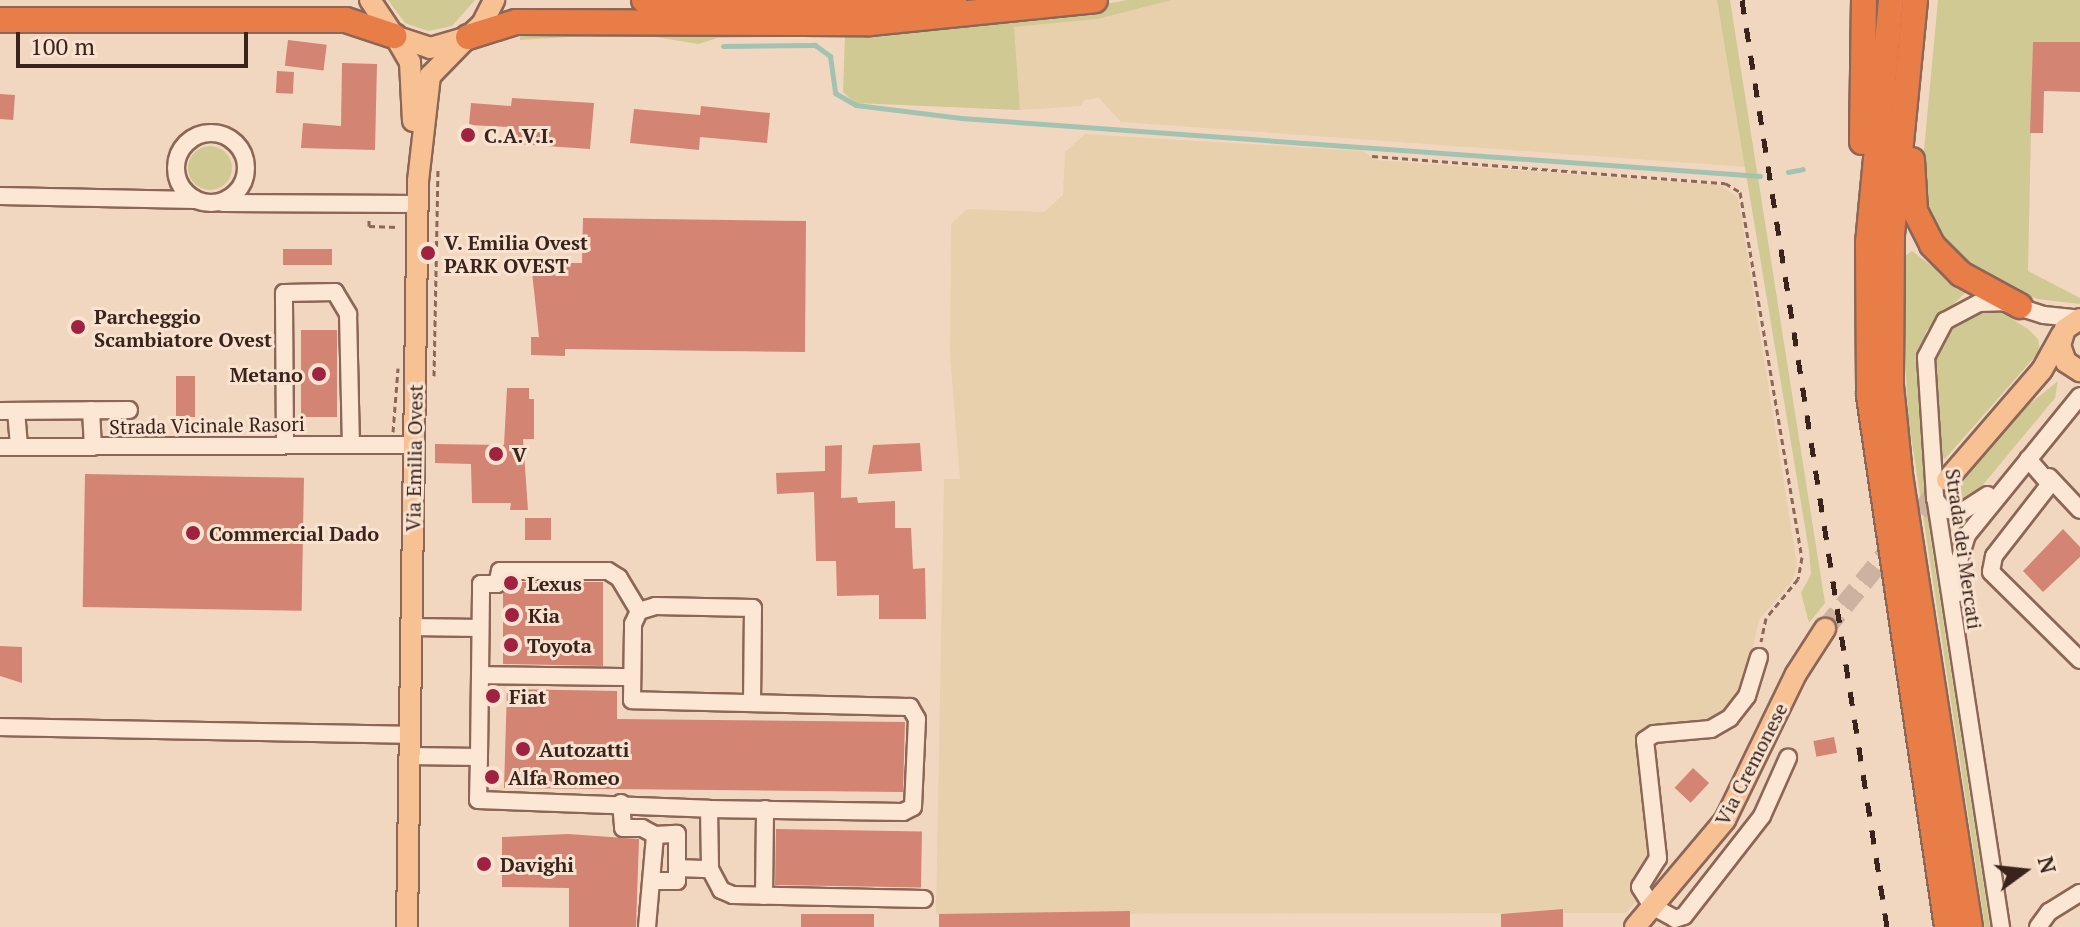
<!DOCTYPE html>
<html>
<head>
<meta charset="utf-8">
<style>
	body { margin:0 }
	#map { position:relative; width:2080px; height:927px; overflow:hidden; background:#f2d7c0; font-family:"PT Serif",serif }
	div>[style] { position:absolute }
	.farmland>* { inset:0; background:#e8d0ac }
	.green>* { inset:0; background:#d1c993 }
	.round { border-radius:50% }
	.stream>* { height:5px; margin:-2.5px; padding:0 2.5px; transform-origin:2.5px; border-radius:2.5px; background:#a3c3b2 }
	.building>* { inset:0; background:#d38472; transform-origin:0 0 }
	.major-tunnel>* { height:20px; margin-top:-10px; transform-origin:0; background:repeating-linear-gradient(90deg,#cdb39f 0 20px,transparent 0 30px) }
	.path>* { height:3px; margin-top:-1.5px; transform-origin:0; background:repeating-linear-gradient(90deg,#8c6656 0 6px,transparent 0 10px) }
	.roads { filter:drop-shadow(2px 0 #8c6656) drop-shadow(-2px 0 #8c6656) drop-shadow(0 2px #8c6656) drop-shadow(0 -2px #8c6656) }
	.minor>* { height:16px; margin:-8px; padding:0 8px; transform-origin:8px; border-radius:8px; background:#fce6d4 }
	.minor>.ring { margin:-8px; padding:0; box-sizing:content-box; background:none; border:16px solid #fce6d4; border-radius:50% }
	.major>* { height:20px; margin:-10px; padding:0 10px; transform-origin:10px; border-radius:10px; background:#f8c194 }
	.highway>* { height:24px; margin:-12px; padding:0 12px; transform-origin:12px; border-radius:12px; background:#e97d48 }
	.rail>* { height:5px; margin-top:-2.5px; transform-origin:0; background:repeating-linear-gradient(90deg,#3a231c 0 14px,transparent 0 28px) }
	.dots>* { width:22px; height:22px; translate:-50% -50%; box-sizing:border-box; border:4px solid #f8e3d0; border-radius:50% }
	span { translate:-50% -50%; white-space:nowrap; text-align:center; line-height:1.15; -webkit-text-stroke:6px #f8e3d0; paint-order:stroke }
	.poi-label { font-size:20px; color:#3a231c; font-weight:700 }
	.left { translate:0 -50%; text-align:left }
	.right { translate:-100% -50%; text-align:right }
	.street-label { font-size:20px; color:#3a231c }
	.north { position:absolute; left:1984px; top:831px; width:80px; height:80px; -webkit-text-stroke:6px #f8e3d0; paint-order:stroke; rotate:75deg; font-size:22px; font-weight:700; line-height:32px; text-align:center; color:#3a231c }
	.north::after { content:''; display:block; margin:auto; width:28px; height:36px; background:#3a231c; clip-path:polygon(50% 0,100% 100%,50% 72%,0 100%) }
	.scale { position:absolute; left:16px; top:32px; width:232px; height:36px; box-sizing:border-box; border:4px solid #3a231c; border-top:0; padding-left:10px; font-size:24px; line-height:28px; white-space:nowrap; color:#3a231c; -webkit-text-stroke:6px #f8e3d0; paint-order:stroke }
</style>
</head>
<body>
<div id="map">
	<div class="farmland">
		<i style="clip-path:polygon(1172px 0,1717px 0,1746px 167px,1121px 122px,1099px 98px,1084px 100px,1081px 106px,1020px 110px,1013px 27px,1098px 19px)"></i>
		<i style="clip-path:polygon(1085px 134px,1362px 151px,1376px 160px,1719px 185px,1738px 197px,1797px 564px,1793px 580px,1759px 620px,1743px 691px,1726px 712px,1715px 721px,1646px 733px,1654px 856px,1633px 888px,1637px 900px,1626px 913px,936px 914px,944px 479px,960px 479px,950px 356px,951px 224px,967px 209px,1044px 212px,1063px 195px,1065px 152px)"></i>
	</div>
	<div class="green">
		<i style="clip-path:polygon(388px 0,475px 0,452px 26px,428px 31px,405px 23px)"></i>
		<i style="clip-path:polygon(1127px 0,1172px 0,1098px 19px,1014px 27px,1020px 110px,855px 103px,843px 92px,845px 36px,718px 38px,698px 44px,632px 33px,520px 40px,520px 33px,1089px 7px)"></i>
		<i style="clip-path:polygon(1717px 0,1730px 0,1825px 603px,1809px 623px,1801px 593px,1811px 574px,1809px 551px)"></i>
		<i style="clip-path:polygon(1938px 0,2080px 0,2080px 42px,2033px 42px,2028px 271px,2080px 298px,2080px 304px,2037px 299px,1980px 271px,1951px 249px,1932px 220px,1922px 171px)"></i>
		<i class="round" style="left:188px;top:146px;width:44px;height:44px"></i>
		<i style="clip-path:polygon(1912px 251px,1966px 292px,1926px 331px,1918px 390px,1930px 535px,1990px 927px,1985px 927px,1908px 416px,1903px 311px,1905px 256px)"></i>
		<i style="clip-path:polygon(1976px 310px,1999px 311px,2028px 329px,2038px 339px,2040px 351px,1944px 460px,1942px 451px,1938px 451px,1934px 357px,1952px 322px)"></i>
		<i style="clip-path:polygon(2058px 381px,2055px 398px,1972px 498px,1960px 505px,1948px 501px,2012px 418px)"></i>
	</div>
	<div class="stream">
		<i style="left:723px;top:46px;width:92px;rotate:-0.6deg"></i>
		<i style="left:815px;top:45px;width:19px;rotate:36deg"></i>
		<i style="left:830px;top:56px;width:37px;rotate:82deg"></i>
		<i style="left:835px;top:93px;width:24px;rotate:30deg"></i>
		<i style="left:856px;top:105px;width:106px;rotate:7.1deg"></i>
		<i style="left:961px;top:118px;width:801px;rotate:4.15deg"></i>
		<i style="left:1788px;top:172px;width:15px;rotate:-11deg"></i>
	</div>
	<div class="building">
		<i style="left:288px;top:40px;width:39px;height:26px;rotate:7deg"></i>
		<i style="clip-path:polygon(2033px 42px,2080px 42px,2080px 92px,2044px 91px,2043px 133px,2030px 133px)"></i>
		<i style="clip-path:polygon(342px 63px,377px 64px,375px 150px,301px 148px,303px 123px,341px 126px)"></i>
		<i style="left:277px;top:71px;width:17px;height:22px;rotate:3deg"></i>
		<i style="left:0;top:94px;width:15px;height:25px;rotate:4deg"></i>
		<i style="clip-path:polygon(512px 98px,594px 103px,590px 149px,517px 144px,518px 135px,508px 134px,509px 127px,469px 125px,471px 103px,511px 106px)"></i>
		<i style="clip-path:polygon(701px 106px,770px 113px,767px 143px,700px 137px,699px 150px,630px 143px,634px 109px,700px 115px)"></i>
		<i style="clip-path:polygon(583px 218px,806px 221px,805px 352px,565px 349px,565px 356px,531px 355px,531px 337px,539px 337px,531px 263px,582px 263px)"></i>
		<i style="left:283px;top:249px;width:49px;height:16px"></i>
		<i style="left:301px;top:330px;width:36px;height:87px"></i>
		<i style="left:176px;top:376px;width:19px;height:41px"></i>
		<i style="clip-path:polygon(507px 388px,529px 388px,529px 399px,534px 399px,534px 439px,523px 439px,528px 510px,510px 510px,511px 503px,472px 503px,471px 464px,435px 463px,435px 444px,504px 445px)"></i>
		<i style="clip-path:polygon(920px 443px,922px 471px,868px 474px,873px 445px)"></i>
		<i style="clip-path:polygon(842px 445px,841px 498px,857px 497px,858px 503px,895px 501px,895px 528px,911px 528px,913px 569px,925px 568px,926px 619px,879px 619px,879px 595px,837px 596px,836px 561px,816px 561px,814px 492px,777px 494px,776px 473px,825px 471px,825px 446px)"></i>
		<i style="left:85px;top:474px;width:219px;height:133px;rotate:1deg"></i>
		<i style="left:525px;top:518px;width:26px;height:22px"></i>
		<i style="clip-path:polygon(2063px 529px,2080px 547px,2080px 557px,2043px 592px,2023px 571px)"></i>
		<i style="clip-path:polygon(509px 582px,603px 582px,603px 666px,503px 664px,503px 593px)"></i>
		<i style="clip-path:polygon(0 646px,22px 647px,22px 683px,0 676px)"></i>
		<i style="clip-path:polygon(507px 689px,617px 691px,617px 719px,905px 722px,903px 792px,504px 788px)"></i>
		<i style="left:1834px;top:737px;width:16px;height:21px;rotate:79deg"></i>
		<i style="left:1693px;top:768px;width:22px;height:27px;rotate:43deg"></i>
		<i style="left:776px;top:829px;width:146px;height:56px;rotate:1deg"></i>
		<i style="clip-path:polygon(568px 834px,639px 839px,636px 927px,569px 927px,569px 888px,502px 887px,502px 837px)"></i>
		<i style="clip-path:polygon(1563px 909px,1563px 927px,1501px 927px,1501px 914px)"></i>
		<i style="clip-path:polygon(1130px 911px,1130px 927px,939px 927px,939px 914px)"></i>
		<i style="left:874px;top:914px;width:13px;height:73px;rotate:90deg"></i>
	</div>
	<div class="major-tunnel">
		<i style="left:1825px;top:629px;width:188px;rotate:-50.8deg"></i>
	</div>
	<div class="path">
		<i style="left:1372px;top:156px;width:354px;rotate:4.4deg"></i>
		<i style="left:1725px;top:183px;width:17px;rotate:31deg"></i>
		<i style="left:1740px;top:192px;width:370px;rotate:80.4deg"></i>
		<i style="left:1802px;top:557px;width:22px;rotate:100deg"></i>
		<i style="left:1798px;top:579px;width:50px;rotate:129.4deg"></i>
		<i style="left:1766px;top:618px;width:24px;rotate:102deg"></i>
		<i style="left:369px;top:220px;width:6px;rotate:90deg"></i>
		<i style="left:369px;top:226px;width:29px;rotate:2deg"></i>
		<i style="left:434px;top:376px;width:207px;rotate:-88.9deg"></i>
		<i style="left:393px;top:432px;width:64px;rotate:-85.5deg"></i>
	</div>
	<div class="roads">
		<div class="minor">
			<i class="ring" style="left:176px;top:133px;width:54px;height:54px"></i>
			<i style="left:0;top:196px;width:195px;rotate:1.2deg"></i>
			<i style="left:223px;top:203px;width:194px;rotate:0.3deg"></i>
			<i style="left:91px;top:410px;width:37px;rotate:87deg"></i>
			<i style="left:0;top:411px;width:129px;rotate:-0.4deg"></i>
			<i style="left:16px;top:411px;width:36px;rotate:85deg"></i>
			<i style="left:285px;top:444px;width:151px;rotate:-90.4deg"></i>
			<i style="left:284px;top:293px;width:51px;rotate:-1.1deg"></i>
			<i style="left:335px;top:292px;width:26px;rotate:59deg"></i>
			<i style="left:348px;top:314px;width:130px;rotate:88.7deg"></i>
			<i style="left:0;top:447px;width:415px;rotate:-0.3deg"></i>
			<i style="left:2028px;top:459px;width:33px;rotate:49deg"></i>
			<i style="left:2050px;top:484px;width:91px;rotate:127.9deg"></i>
			<i style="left:1994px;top:556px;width:16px;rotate:101deg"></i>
			<i style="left:1991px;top:572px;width:125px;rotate:44.7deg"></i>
			<i style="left:2049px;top:477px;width:45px;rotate:46.8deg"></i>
			<i style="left:1935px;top:499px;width:11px;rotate:52deg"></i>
			<i style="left:1942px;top:508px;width:19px;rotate:16deg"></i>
			<i style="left:1960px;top:513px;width:33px;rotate:-33deg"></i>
			<i style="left:1959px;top:593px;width:32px;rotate:-90deg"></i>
			<i style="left:1959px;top:561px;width:27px;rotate:-73deg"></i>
			<i style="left:1967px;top:535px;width:179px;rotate:-50.9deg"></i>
			<i style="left:412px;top:627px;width:68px;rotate:0.8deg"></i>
			<i style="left:1759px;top:657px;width:41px;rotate:107.1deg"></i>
			<i style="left:1747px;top:696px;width:28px;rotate:128deg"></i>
			<i style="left:1730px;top:718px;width:22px;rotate:150deg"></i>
			<i style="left:1711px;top:729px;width:57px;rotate:175deg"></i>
			<i style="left:1654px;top:734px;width:11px;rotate:146deg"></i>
			<i style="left:1645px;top:740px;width:119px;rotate:83.7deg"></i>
			<i style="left:1658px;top:858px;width:34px;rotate:122deg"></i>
			<i style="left:1640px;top:887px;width:22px;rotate:58deg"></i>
			<i style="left:1652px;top:906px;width:26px;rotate:29deg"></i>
			<i style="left:1675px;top:919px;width:9px;rotate:-18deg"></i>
			<i style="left:1684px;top:916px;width:127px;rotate:-52deg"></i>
			<i style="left:1762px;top:816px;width:64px;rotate:-65.9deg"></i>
			<i style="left:480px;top:675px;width:152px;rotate:0.8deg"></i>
			<i style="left:0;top:727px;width:410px;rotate:1.1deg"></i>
			<i style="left:410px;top:756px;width:69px;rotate:0.8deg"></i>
			<i style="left:479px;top:757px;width:173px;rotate:-89.3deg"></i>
			<i style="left:481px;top:584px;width:16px"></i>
			<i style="left:497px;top:584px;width:13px;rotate:-77deg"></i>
			<i style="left:500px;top:571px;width:108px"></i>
			<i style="left:608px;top:571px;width:13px;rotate:32deg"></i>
			<i style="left:619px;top:578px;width:39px;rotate:59deg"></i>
			<i style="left:479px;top:757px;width:43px;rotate:91.3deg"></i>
			<i style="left:478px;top:800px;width:231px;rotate:2.2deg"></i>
			<i style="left:709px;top:809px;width:194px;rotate:0.9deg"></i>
			<i style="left:903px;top:812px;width:11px;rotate:-27deg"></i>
			<i style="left:913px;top:807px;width:88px;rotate:-87.4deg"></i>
			<i style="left:917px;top:719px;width:14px;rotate:-120deg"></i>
			<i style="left:910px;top:707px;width:278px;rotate:-178.6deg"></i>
			<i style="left:632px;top:700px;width:76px;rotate:-89.2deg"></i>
			<i style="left:633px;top:624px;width:14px;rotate:-65deg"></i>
			<i style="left:639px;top:611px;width:17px;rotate:-17deg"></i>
			<i style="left:655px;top:606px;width:98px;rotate:1.2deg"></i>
			<i style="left:753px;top:608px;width:95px;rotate:90.6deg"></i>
			<i style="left:621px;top:803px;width:25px;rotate:85deg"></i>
			<i style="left:623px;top:828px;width:19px"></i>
			<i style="left:642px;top:828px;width:15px;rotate:28deg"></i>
			<i style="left:709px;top:809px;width:60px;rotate:89deg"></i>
			<i style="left:710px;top:869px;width:24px;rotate:62deg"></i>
			<i style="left:721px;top:890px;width:13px;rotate:23deg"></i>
			<i style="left:733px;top:895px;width:191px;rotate:1.2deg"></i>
			<i style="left:655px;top:881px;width:22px"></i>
			<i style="left:677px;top:881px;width:13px;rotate:-90deg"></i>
			<i style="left:764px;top:896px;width:87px;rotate:-89.3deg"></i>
			<i style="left:647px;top:927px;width:92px;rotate:-85deg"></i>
			<i style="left:655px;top:835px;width:22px;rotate:-3deg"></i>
			<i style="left:677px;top:834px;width:34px;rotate:90deg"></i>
			<i style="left:677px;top:868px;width:33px;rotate:2deg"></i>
			<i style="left:2001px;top:927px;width:435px;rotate:-98.7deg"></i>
			<i style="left:1935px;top:497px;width:140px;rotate:-93.7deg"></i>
			<i style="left:1926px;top:357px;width:41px;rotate:-62.2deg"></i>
			<i style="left:1945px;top:321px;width:38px;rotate:-28deg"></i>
			<i style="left:1979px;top:303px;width:24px;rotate:-2deg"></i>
			<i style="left:2003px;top:302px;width:43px;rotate:17.6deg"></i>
			<i style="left:2044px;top:315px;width:36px;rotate:6deg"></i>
			<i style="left:2038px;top:927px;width:19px;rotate:-54deg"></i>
			<i style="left:2049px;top:912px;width:36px;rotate:-32deg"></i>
		</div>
		<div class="major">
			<i style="left:370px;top:0;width:43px;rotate:56.3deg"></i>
			<i style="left:394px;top:36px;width:38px;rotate:18deg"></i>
			<i style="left:430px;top:48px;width:40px;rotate:-16deg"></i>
			<i style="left:468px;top:37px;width:19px;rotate:-43deg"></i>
			<i style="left:482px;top:24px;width:27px;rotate:-63deg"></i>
			<i style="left:396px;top:38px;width:28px;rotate:60deg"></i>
			<i style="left:410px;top:62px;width:59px;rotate:87.1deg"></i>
			<i style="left:2080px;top:319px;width:18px;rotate:146deg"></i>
			<i style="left:2065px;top:329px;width:17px;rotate:107deg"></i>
			<i style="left:2060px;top:345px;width:18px;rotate:71deg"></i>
			<i style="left:2066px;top:362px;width:17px;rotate:33deg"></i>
			<i style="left:1947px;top:480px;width:145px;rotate:-49.2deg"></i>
			<i style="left:2042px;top:370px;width:41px;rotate:-60.9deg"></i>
			<i style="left:407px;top:927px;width:746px;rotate:-89.16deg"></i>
			<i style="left:418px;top:181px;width:106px;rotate:-83.5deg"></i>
			<i style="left:430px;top:76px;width:54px;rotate:-45.7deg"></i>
			<i style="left:1635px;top:927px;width:140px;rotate:-49.9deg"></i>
			<i style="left:1725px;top:820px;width:162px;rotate:-64.1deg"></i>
			<i style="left:1796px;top:674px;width:54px;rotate:-57.2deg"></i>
		</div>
		<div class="highway">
			<i style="left:644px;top:0;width:310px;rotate:0.2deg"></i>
			<i style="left:1891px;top:0;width:243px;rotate:95.4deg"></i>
			<i style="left:1868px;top:242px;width:154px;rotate:89.6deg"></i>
			<i style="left:1869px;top:396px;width:537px;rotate:81.64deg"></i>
			<i style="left:1915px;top:0;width:235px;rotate:95.6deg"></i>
			<i style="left:1892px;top:234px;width:152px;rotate:90.4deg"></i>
			<i style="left:1891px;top:386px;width:89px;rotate:84.2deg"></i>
			<i style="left:1900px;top:475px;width:457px;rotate:81.2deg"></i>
			<i style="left:0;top:20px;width:346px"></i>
			<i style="left:346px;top:20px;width:51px;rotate:18.4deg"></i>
			<i style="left:468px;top:37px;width:50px;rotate:-17.4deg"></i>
			<i style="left:516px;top:22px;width:354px;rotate:0.2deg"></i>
			<i style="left:870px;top:23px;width:226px;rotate:-5.8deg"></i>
			<i style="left:1862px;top:142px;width:142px;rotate:-89.2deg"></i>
			<i style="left:1912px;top:160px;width:51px;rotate:86.6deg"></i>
			<i style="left:1915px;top:211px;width:38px;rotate:63deg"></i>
			<i style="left:1932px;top:245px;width:41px;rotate:45deg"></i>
			<i style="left:1961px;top:274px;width:67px;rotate:28.5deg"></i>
		</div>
	</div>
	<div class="rail">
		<i style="left:1742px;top:0;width:938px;rotate:81.11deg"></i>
	</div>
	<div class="dots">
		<i style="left:468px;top:135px;background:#a12140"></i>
		<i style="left:428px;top:253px;background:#a12140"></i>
		<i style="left:78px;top:327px;background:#a12140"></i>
		<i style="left:319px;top:374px;background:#a12140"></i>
		<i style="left:496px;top:454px;background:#a12140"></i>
		<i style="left:193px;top:533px;background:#a12140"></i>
		<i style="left:511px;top:583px;background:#a12140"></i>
		<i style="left:512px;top:615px;background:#a12140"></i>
		<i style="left:511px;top:645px;background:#a12140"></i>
		<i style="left:493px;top:696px;background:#a12140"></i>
		<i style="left:523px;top:749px;background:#a12140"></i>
		<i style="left:492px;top:777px;background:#a12140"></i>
		<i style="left:484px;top:864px;background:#a12140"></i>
	</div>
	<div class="poi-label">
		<span class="left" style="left:484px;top:135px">C.A.V.I.</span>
		<span class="left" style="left:444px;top:254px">V. Emilia Ovest<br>PARK OVEST</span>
		<span class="left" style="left:94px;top:328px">Parcheggio<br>Scambiatore Ovest</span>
		<span class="right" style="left:303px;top:374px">Metano</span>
		<span class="left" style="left:512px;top:454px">V</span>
		<span class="left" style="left:209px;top:533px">Commercial Dado</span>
		<span class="left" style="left:527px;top:583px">Lexus</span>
		<span class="left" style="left:528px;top:615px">Kia</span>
		<span class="left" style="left:527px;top:645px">Toyota</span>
		<span class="left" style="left:509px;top:696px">Fiat</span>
		<span class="left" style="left:539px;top:749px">Autozatti</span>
		<span class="left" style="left:508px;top:777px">Alfa Romeo</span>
		<span class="left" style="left:500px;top:864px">Davighi</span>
	</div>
	<div class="street-label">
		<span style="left:207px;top:425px;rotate:-1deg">Strada Vicinale Rasori</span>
		<span style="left:414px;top:458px;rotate:-89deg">Via Emilia Ovest</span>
		<span style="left:1964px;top:549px;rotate:82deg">Strada dei Mercati</span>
		<span style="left:1751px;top:764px;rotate:-63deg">Via Cremonese</span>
	</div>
	<div class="north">N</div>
	<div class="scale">100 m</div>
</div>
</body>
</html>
